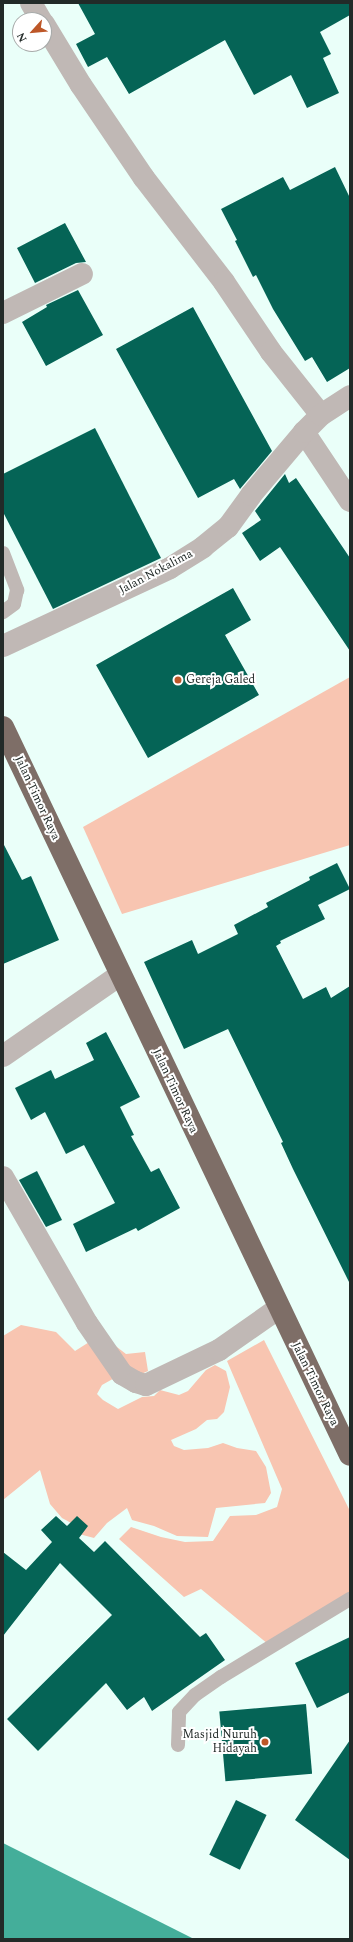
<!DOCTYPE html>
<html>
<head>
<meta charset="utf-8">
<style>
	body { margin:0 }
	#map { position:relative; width:353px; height:1942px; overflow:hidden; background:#eafff9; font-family:Spectral,serif }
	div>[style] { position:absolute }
	.green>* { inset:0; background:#f8c5b1 }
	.water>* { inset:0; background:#44ae9a }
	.building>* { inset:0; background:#056456; transform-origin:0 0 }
	.lane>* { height:14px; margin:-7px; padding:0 7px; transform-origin:7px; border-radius:7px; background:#c0b8b5 }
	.street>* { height:22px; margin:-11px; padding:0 11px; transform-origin:11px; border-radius:11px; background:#c0b8b5 }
	.highway>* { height:22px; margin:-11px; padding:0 11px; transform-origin:11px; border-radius:11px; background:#7e6e67 }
	.dots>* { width:11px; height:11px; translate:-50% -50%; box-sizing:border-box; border:2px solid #fff; border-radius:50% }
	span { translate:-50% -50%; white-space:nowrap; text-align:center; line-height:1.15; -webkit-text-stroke:4px #fff; paint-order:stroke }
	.street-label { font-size:12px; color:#222a28 }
	.poi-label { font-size:12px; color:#222a28 }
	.left { translate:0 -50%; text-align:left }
	.right { translate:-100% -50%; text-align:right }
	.frame { position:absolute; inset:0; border:4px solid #222a28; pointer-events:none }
	.north { position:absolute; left:12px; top:12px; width:40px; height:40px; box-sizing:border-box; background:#fff; border:1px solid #a7aaa9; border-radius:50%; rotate:243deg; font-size:11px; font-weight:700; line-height:16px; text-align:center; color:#222a28 }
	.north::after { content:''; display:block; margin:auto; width:14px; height:18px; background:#bd5728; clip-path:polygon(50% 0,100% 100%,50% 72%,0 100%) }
</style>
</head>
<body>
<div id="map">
	<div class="green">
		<i style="clip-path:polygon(350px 677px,350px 845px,122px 914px,83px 827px)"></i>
		<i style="clip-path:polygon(21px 1325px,56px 1332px,75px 1351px,94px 1339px,113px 1344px,126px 1354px,145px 1352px,148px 1371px,130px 1379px,118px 1376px,102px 1385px,97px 1394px,103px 1400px,118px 1409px,142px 1397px,154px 1396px,160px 1390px,179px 1395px,188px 1391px,206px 1370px,215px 1365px,226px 1371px,230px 1387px,224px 1412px,217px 1419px,207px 1420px,196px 1429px,171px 1440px,174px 1446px,184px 1450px,208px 1448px,223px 1443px,237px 1448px,256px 1451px,266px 1467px,271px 1493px,265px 1503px,216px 1508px,208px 1537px,177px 1536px,154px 1526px,132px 1520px,127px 1508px,107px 1523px,94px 1538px,79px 1534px,73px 1524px,62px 1518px,50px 1504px,40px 1470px,3px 1500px,3px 1336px)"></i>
		<i style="clip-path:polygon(264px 1340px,350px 1511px,350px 1592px,268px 1644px,201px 1589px,184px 1597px,119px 1539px,131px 1527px,161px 1537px,185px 1542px,213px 1541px,230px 1516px,256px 1515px,277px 1507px,282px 1489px,227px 1361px)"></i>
	</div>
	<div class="water">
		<i style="clip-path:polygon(3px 1843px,194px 1939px,3px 1939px)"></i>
	</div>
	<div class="building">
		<i style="clip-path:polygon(78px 3px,350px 3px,350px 15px,320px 32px,331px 54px,323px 58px,339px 93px,307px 108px,291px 75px,254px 95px,225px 40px,129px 94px,107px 57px,88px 67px,76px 44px,95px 34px)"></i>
		<i style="clip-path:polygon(335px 167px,350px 198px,350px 368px,327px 382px,312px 357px,305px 361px,273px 309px,256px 275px,253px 277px,235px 241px,237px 240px,221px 209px,283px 177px,290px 190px)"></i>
		<i style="clip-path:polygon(65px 223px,86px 262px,76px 263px,35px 283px,17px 248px)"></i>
		<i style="clip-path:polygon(78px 290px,103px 335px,46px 366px,22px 322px,47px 307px,46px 305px)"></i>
		<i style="clip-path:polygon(193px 307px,272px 451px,240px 489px,234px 479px,198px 498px,116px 349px)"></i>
		<i style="clip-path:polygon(95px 428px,161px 558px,53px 609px,3px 512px,3px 474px)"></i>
		<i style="clip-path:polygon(285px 474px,289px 483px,296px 478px,350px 558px,350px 651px,280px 547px,260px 561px,242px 533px,261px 520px,255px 511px)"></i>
		<i style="clip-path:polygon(233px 588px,251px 620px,225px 635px,259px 695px,148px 758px,96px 665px)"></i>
		<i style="clip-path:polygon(3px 843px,22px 880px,31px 876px,59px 940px,3px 964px)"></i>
		<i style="clip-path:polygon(337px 863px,350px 889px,318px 905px,325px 919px,280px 941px,281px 943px,276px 946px,303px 999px,326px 987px,331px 998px,350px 986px,350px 1284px,293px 1169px,281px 1143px,283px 1142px,228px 1029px,184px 1049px,144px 962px,192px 940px,198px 954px,238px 934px,234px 925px,268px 907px,266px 903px,310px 880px,309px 877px)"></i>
		<i style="clip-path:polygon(106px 1032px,140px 1097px,120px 1107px,134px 1135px,131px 1136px,151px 1172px,159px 1168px,180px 1208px,138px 1231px,136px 1228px,86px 1252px,73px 1224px,115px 1203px,84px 1145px,66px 1154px,45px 1112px,31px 1120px,15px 1088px,51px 1070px,55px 1079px,94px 1060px,86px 1043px)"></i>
		<i style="clip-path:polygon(37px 1171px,62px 1220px,46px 1227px,19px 1180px)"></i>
		<i style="clip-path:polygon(56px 1516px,67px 1526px,77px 1516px,88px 1526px,79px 1538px,94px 1552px,105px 1541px,200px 1637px,206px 1633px,225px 1660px,152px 1711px,144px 1697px,127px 1710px,106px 1683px,38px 1751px,7px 1719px,112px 1615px,60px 1563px,3px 1636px,3px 1552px,26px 1570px,52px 1542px,41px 1530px)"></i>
		<i style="clip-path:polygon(350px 1637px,350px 1692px,317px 1708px,295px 1663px)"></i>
		<i style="left:306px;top:1704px;width:70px;height:87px;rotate:85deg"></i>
		<i style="clip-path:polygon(350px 1740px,350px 1860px,295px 1820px)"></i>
		<i style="left:236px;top:1800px;width:34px;height:61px;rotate:26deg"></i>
	</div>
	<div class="lane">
		<i style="left:3px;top:553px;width:40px;rotate:69deg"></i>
		<i style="left:17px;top:590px;width:14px;rotate:102deg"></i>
		<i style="left:14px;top:604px;width:14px;rotate:144deg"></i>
		<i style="left:178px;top:1745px;width:33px;rotate:-88deg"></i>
		<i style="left:179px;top:1712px;width:23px;rotate:-47deg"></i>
		<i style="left:195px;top:1695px;width:32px;rotate:-35deg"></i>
		<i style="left:221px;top:1677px;width:151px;rotate:-31.2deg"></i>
	</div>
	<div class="street">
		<i style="left:31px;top:3px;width:20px;rotate:60deg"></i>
		<i style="left:44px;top:24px;width:71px;rotate:58.8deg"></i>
		<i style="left:81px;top:85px;width:112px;rotate:55.9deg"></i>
		<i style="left:144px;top:178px;width:131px;rotate:52.4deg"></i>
		<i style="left:224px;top:282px;width:84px;rotate:56.1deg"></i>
		<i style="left:271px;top:352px;width:80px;rotate:51.6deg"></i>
		<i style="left:3px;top:313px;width:88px;rotate:-26.3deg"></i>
		<i style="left:304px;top:432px;width:83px;rotate:56.3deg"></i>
		<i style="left:3px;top:646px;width:184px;rotate:-25deg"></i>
		<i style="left:170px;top:568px;width:39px;rotate:-32deg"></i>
		<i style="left:203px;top:547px;width:32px;rotate:-39deg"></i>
		<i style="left:228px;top:527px;width:39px;rotate:-54deg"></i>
		<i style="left:251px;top:495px;width:82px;rotate:-49.9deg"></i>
		<i style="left:304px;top:432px;width:24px;rotate:-45deg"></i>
		<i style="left:321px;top:415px;width:35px;rotate:-33deg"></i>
		<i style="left:3px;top:1056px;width:142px;rotate:-34.7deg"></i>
		<i style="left:3px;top:1177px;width:168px;rotate:60.1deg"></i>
		<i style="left:87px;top:1323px;width:62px;rotate:55.5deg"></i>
		<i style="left:122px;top:1374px;width:16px;rotate:30deg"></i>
		<i style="left:136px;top:1382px;width:10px;rotate:17deg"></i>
		<i style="left:146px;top:1385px;width:81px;rotate:-25.6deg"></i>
		<i style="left:219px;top:1350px;width:73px;rotate:-35deg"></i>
	</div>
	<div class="highway">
		<i style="left:3px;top:727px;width:806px;rotate:64.52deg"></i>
	</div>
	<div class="dots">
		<i style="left:178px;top:680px;background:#bd5728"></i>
		<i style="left:265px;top:1742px;background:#bd5728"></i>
	</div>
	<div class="street-label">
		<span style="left:156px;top:572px;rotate:-28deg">Jalan Nokalima</span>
		<span style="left:37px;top:798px;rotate:65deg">Jalan Timor Raya</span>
		<span style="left:175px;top:1091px;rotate:65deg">Jalan Timor Raya</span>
		<span style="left:315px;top:1384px;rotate:64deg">Jalan Timor Raya</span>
	</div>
	<div class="poi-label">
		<span class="left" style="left:186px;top:680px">Gereja Galed</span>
		<span class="right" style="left:257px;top:1742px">Masjid Nuruh<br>Hidayah</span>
	</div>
	<div class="frame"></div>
	<div class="north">N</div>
</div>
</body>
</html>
